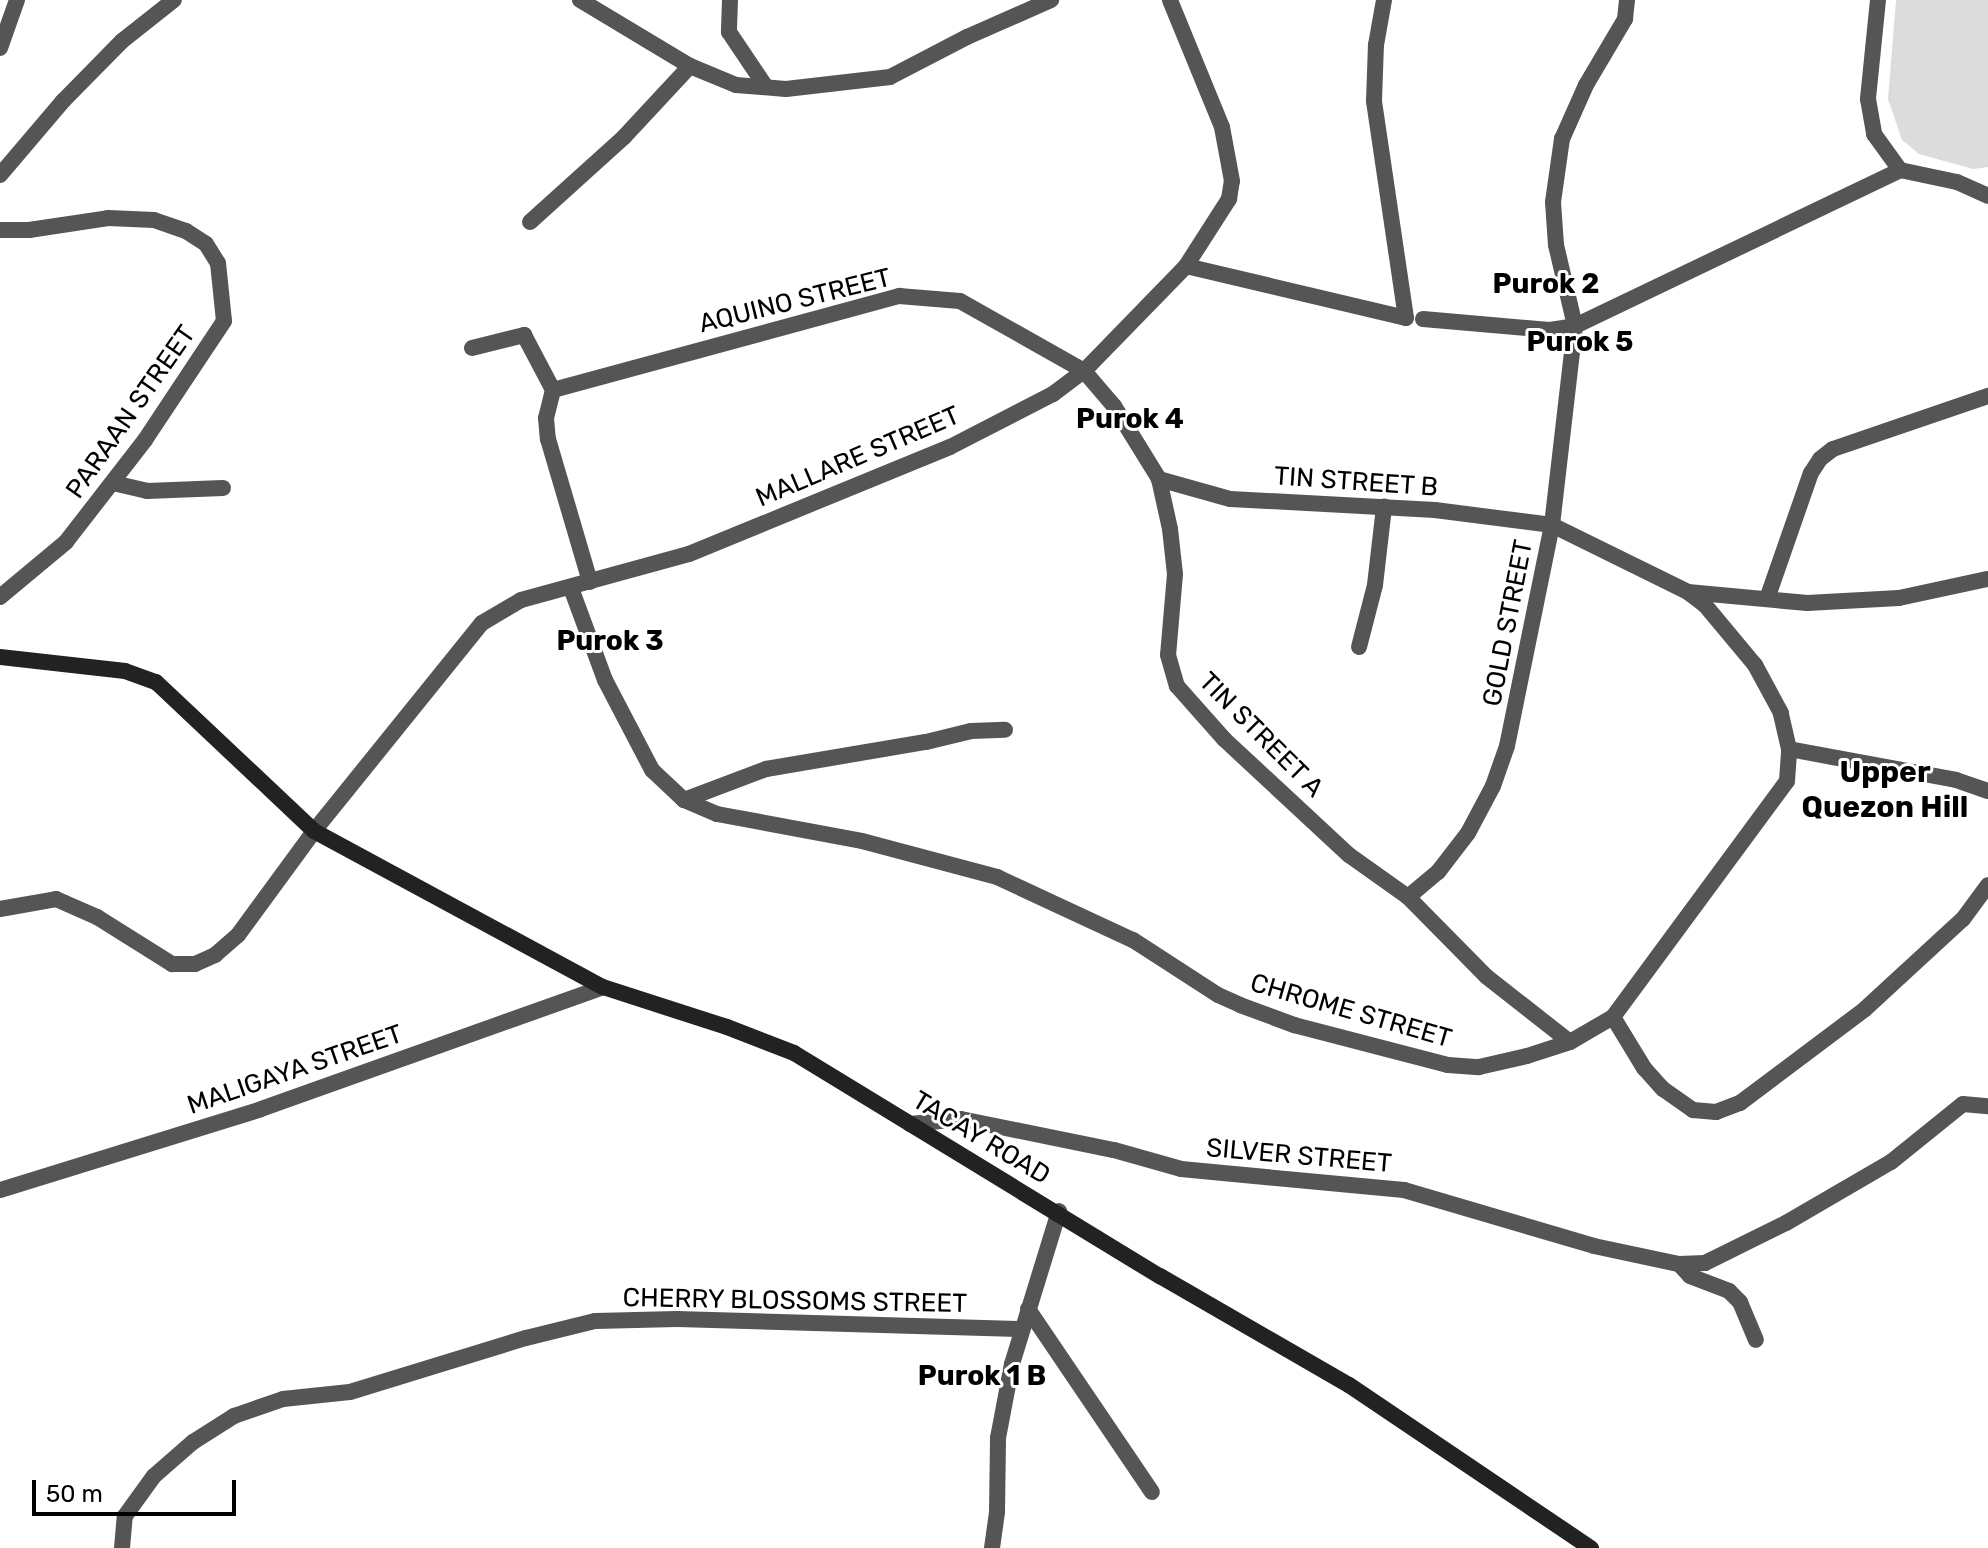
<!DOCTYPE html>
<html>
<head>
<meta charset="utf-8">
<style>
	body { margin:0 }
	#map { position:relative; width:1988px; height:1548px; overflow:hidden; background:#fff; font-family:Rubik,sans-serif }
	div>[style] { position:absolute }
	.green>* { inset:0; background:#dcdcdc }
	.minor>* { height:16px; margin:-8px; padding:0 8px; transform-origin:8px; border-radius:8px; background:#555 }
	.tertiary>* { height:16px; margin:-8px; padding:0 8px; transform-origin:8px; border-radius:8px; background:#555 }
	.secondary>* { height:16px; margin:-8px; padding:0 8px; transform-origin:8px; border-radius:8px; background:#222 }
	span { translate:-50% -50%; white-space:nowrap; text-align:center; line-height:1.15; -webkit-text-stroke:6px #fff; paint-order:stroke }
	.street-label { font-size:26px; color:#000 }
	.neighbourhood-label { font-size:28px; color:#000; font-weight:700 }
	.quarter-label { font-size:30px; color:#000; font-weight:700 }
	.scale { position:absolute; left:32px; top:1480px; width:204px; height:36px; box-sizing:border-box; border:4px solid #000; border-top:0; padding-left:10px; font-size:24px; line-height:28px; white-space:nowrap; color:#000; -webkit-text-stroke:6px #fff; paint-order:stroke }
</style>
</head>
<body>
<div id="map">
	<div class="green">
		<i style="clip-path:polygon(1896px 0,1988px 0,1988px 167px,1973px 169px,1919px 154px,1902px 140px,1888px 99px)"></i>
	</div>
	<div class="minor">
		<i style="left:580px;top:0;width:128px;rotate:31deg"></i>
		<i style="left:690px;top:66px;width:50px;rotate:22.4deg"></i>
		<i style="left:736px;top:85px;width:50px;rotate:4.6deg"></i>
		<i style="left:786px;top:89px;width:105px;rotate:-6.6deg"></i>
		<i style="left:890px;top:77px;width:87px;rotate:-27.5deg"></i>
		<i style="left:967px;top:37px;width:92px;rotate:-23.8deg"></i>
		<i style="left:730px;top:0;width:32px;rotate:92deg"></i>
		<i style="left:729px;top:32px;width:66px;rotate:56.1deg"></i>
		<i style="left:1878px;top:0;width:100px;rotate:95.8deg"></i>
		<i style="left:1868px;top:99px;width:36px;rotate:80deg"></i>
		<i style="left:1874px;top:134px;width:44px;rotate:54.2deg"></i>
		<i style="left:1900px;top:170px;width:58px;rotate:11.9deg"></i>
		<i style="left:1957px;top:182px;width:34px;rotate:24deg"></i>
		<i style="left:0;top:48px;width:51px;rotate:-70.5deg"></i>
		<i style="left:0;top:175px;width:97px;rotate:-49.6deg"></i>
		<i style="left:63px;top:101px;width:84px;rotate:-45.5deg"></i>
		<i style="left:122px;top:41px;width:66px;rotate:-38.3deg"></i>
		<i style="left:530px;top:222px;width:127px;rotate:-42.1deg"></i>
		<i style="left:624px;top:137px;width:97px;rotate:-47.1deg"></i>
		<i style="left:0;top:230px;width:29px"></i>
		<i style="left:29px;top:230px;width:80px;rotate:-8.6deg"></i>
		<i style="left:108px;top:218px;width:46px;rotate:2.5deg"></i>
		<i style="left:154px;top:220px;width:34px;rotate:19deg"></i>
		<i style="left:186px;top:231px;width:24px;rotate:33deg"></i>
		<i style="left:206px;top:244px;width:22px;rotate:58deg"></i>
		<i style="left:218px;top:263px;width:58px;rotate:84.1deg"></i>
		<i style="left:224px;top:321px;width:143px;rotate:123.6deg"></i>
		<i style="left:145px;top:440px;width:129px;rotate:127.8deg"></i>
		<i style="left:66px;top:542px;width:86px;rotate:140.2deg"></i>
		<i style="left:1186px;top:266px;width:226px;rotate:13.3deg"></i>
		<i style="left:1406px;top:318px;width:219px;rotate:-98.4deg"></i>
		<i style="left:1374px;top:101px;width:56px;rotate:-88deg"></i>
		<i style="left:1376px;top:45px;width:46px;rotate:-79.9deg"></i>
		<i style="left:1423px;top:319px;width:127px;rotate:5deg"></i>
		<i style="left:1550px;top:330px;width:25px;rotate:-9deg"></i>
		<i style="left:1575px;top:326px;width:361px;rotate:-25.6deg"></i>
		<i style="left:472px;top:348px;width:54px;rotate:-14deg"></i>
		<i style="left:524px;top:335px;width:62px;rotate:62.2deg"></i>
		<i style="left:553px;top:390px;width:29px;rotate:104deg"></i>
		<i style="left:546px;top:418px;width:21px;rotate:85deg"></i>
		<i style="left:548px;top:439px;width:149px;rotate:73.6deg"></i>
		<i style="left:553px;top:390px;width:359px;rotate:-15.2deg"></i>
		<i style="left:899px;top:296px;width:61px;rotate:4.7deg"></i>
		<i style="left:960px;top:301px;width:142px;rotate:29.4deg"></i>
		<i style="left:1084px;top:371px;width:46px;rotate:49.4deg"></i>
		<i style="left:1114px;top:406px;width:86px;rotate:58.3deg"></i>
		<i style="left:1159px;top:479px;width:51px;rotate:77.6deg"></i>
		<i style="left:1170px;top:529px;width:45px;rotate:83.7deg"></i>
		<i style="left:1175px;top:574px;width:81px;rotate:94.9deg"></i>
		<i style="left:1168px;top:655px;width:32px;rotate:74deg"></i>
		<i style="left:1177px;top:686px;width:71px;rotate:48.4deg"></i>
		<i style="left:1224px;top:739px;width:171px;rotate:42.9deg"></i>
		<i style="left:1349px;top:855px;width:72px;rotate:35.4deg"></i>
		<i style="left:1408px;top:897px;width:112px;rotate:45.4deg"></i>
		<i style="left:1487px;top:977px;width:105px;rotate:38.1deg"></i>
		<i style="left:113px;top:483px;width:35px;rotate:13deg"></i>
		<i style="left:147px;top:491px;width:76px;rotate:-2.3deg"></i>
		<i style="left:571px;top:588px;width:98px;rotate:69.7deg"></i>
		<i style="left:605px;top:680px;width:102px;rotate:62.4deg"></i>
		<i style="left:652px;top:770px;width:44px;rotate:43.2deg"></i>
		<i style="left:684px;top:800px;width:36px;rotate:23deg"></i>
		<i style="left:717px;top:814px;width:147px;rotate:10.5deg"></i>
		<i style="left:862px;top:841px;width:140px;rotate:14.9deg"></i>
		<i style="left:997px;top:877px;width:150px;rotate:24.9deg"></i>
		<i style="left:1133px;top:940px;width:101px;rotate:32.9deg"></i>
		<i style="left:1218px;top:995px;width:24px;rotate:24deg"></i>
		<i style="left:1240px;top:1005px;width:58px;rotate:20.3deg"></i>
		<i style="left:1294px;top:1025px;width:159px;rotate:14.6deg"></i>
		<i style="left:1448px;top:1065px;width:31px;rotate:4deg"></i>
		<i style="left:1479px;top:1067px;width:49px;rotate:-12.9deg"></i>
		<i style="left:1527px;top:1056px;width:45px;rotate:-18deg"></i>
		<i style="left:1570px;top:1042px;width:50px;rotate:-30.2deg"></i>
		<i style="left:1613px;top:1017px;width:293px;rotate:-53.6deg"></i>
		<i style="left:1787px;top:781px;width:32px;rotate:-86deg"></i>
		<i style="left:1789px;top:749px;width:37px;rotate:-103deg"></i>
		<i style="left:1781px;top:713px;width:55px;rotate:-118.4deg"></i>
		<i style="left:1755px;top:665px;width:78px;rotate:-129.8deg"></i>
		<i style="left:1705px;top:605px;width:21px;rotate:-143deg"></i>
		<i style="left:1688px;top:592px;width:152px;rotate:-153.8deg"></i>
		<i style="left:1552px;top:525px;width:118px;rotate:-172.7deg"></i>
		<i style="left:1435px;top:510px;width:205px;rotate:-176.9deg"></i>
		<i style="left:1230px;top:499px;width:74px;rotate:-164.3deg"></i>
		<i style="left:1688px;top:592px;width:120px;rotate:5.3deg"></i>
		<i style="left:1807px;top:603px;width:92px;rotate:-3.1deg"></i>
		<i style="left:1899px;top:598px;width:91px;rotate:-12.1deg"></i>
		<i style="left:1767px;top:599px;width:133px;rotate:-70.8deg"></i>
		<i style="left:1811px;top:473px;width:17px;rotate:-57deg"></i>
		<i style="left:1820px;top:459px;width:16px;rotate:-38deg"></i>
		<i style="left:1833px;top:449px;width:164px;rotate:-18.9deg"></i>
		<i style="left:1359px;top:647px;width:64px;rotate:-75.5deg"></i>
		<i style="left:1375px;top:585px;width:79px;rotate:-83.4deg"></i>
		<i style="left:1789px;top:749px;width:170px;rotate:10.5deg"></i>
		<i style="left:1956px;top:780px;width:34px;rotate:19deg"></i>
		<i style="left:684px;top:800px;width:88px;rotate:-20.7deg"></i>
		<i style="left:766px;top:769px;width:162px;rotate:-9.6deg"></i>
		<i style="left:926px;top:742px;width:46px;rotate:-13.7deg"></i>
		<i style="left:971px;top:731px;width:34px;rotate:-2deg"></i>
		<i style="left:1408px;top:897px;width:39px;rotate:-40deg"></i>
		<i style="left:1438px;top:872px;width:49px;rotate:-52.4deg"></i>
		<i style="left:1468px;top:833px;width:53px;rotate:-62deg"></i>
		<i style="left:1493px;top:786px;width:42px;rotate:-70.7deg"></i>
		<i style="left:1507px;top:746px;width:226px;rotate:-78.5deg"></i>
		<i style="left:1552px;top:525px;width:200px;rotate:-83.4deg"></i>
		<i style="left:1575px;top:326px;width:83px;rotate:-103.2deg"></i>
		<i style="left:1556px;top:245px;width:43px;rotate:-94deg"></i>
		<i style="left:1553px;top:202px;width:64px;rotate:-81.9deg"></i>
		<i style="left:1562px;top:139px;width:59px;rotate:-66deg"></i>
		<i style="left:1586px;top:85px;width:77px;rotate:-59.4deg"></i>
		<i style="left:1625px;top:19px;width:19px;rotate:-84deg"></i>
		<i style="left:1613px;top:1017px;width:60px;rotate:58.7deg"></i>
		<i style="left:1644px;top:1068px;width:28px;rotate:48deg"></i>
		<i style="left:1663px;top:1089px;width:37px;rotate:35deg"></i>
		<i style="left:1693px;top:1110px;width:23px;rotate:5deg"></i>
		<i style="left:1716px;top:1112px;width:26px;rotate:-21deg"></i>
		<i style="left:1740px;top:1103px;width:156px;rotate:-36.9deg"></i>
		<i style="left:1865px;top:1009px;width:133px;rotate:-42.6deg"></i>
		<i style="left:1963px;top:919px;width:42px;rotate:-53.7deg"></i>
		<i style="left:910px;top:1124px;width:51px;rotate:-5.6deg"></i>
		<i style="left:961px;top:1119px;width:156px;rotate:11.5deg"></i>
		<i style="left:1114px;top:1150px;width:70px;rotate:15.8deg"></i>
		<i style="left:1181px;top:1169px;width:224px;rotate:5.4deg"></i>
		<i style="left:1404px;top:1190px;width:198px;rotate:16.4deg"></i>
		<i style="left:1594px;top:1246px;width:87px;rotate:12deg"></i>
		<i style="left:1679px;top:1264px;width:26px;rotate:-2deg"></i>
		<i style="left:1705px;top:1263px;width:90px;rotate:-26.3deg"></i>
		<i style="left:1786px;top:1223px;width:121px;rotate:-30.2deg"></i>
		<i style="left:1891px;top:1162px;width:92px;rotate:-38.9deg"></i>
		<i style="left:1963px;top:1104px;width:25px;rotate:5deg"></i>
		<i style="left:0;top:1190px;width:273px;rotate:-17.2deg"></i>
		<i style="left:261px;top:1109px;width:363px;rotate:-19.6deg"></i>
		<i style="left:1679px;top:1264px;width:16px;rotate:47deg"></i>
		<i style="left:1690px;top:1276px;width:42px;rotate:21deg"></i>
		<i style="left:1729px;top:1291px;width:16px;rotate:45deg"></i>
		<i style="left:1740px;top:1302px;width:41px;rotate:67.2deg"></i>
		<i style="left:1028px;top:1309px;width:221px;rotate:55.9deg"></i>
		<i style="left:122px;top:1548px;width:32px;rotate:-85deg"></i>
		<i style="left:125px;top:1516px;width:49px;rotate:-54.1deg"></i>
		<i style="left:154px;top:1476px;width:52px;rotate:-41.1deg"></i>
		<i style="left:193px;top:1442px;width:49px;rotate:-32.4deg"></i>
		<i style="left:234px;top:1416px;width:52px;rotate:-19.1deg"></i>
		<i style="left:283px;top:1399px;width:67px;rotate:-6deg"></i>
		<i style="left:350px;top:1392px;width:184px;rotate:-17.1deg"></i>
		<i style="left:526px;top:1338px;width:71px;rotate:-13.8deg"></i>
		<i style="left:595px;top:1321px;width:82px;rotate:-1.4deg"></i>
		<i style="left:677px;top:1319px;width:345px;rotate:1.7deg"></i>
		<i style="left:992px;top:1548px;width:36px;rotate:-82deg"></i>
		<i style="left:997px;top:1512px;width:74px;rotate:-89.2deg"></i>
		<i style="left:998px;top:1438px;width:75px;rotate:-79.3deg"></i>
		<i style="left:1012px;top:1364px;width:160px;rotate:-72.9deg"></i>
	</div>
	<div class="tertiary">
		<i style="left:0;top:909px;width:57px;rotate:-10.1deg"></i>
		<i style="left:56px;top:899px;width:45px;rotate:23.7deg"></i>
		<i style="left:97px;top:917px;width:89px;rotate:32.1deg"></i>
		<i style="left:172px;top:964px;width:23px"></i>
		<i style="left:195px;top:964px;width:22px;rotate:-24deg"></i>
		<i style="left:215px;top:955px;width:30px;rotate:-41deg"></i>
		<i style="left:238px;top:935px;width:129px;rotate:-53.8deg"></i>
		<i style="left:314px;top:831px;width:267px;rotate:-51.1deg"></i>
		<i style="left:482px;top:623px;width:45px;rotate:-30.5deg"></i>
		<i style="left:521px;top:600px;width:174px;rotate:-15.3deg"></i>
		<i style="left:689px;top:554px;width:282px;rotate:-22.3deg"></i>
		<i style="left:950px;top:447px;width:116px;rotate:-27.2deg"></i>
		<i style="left:1053px;top:394px;width:39px;rotate:-37deg"></i>
		<i style="left:1084px;top:371px;width:146px;rotate:-45.8deg"></i>
		<i style="left:1186px;top:266px;width:80px;rotate:-57.3deg"></i>
		<i style="left:1229px;top:199px;width:18px;rotate:-81deg"></i>
		<i style="left:1232px;top:181px;width:55px;rotate:-100.5deg"></i>
		<i style="left:1222px;top:127px;width:137px;rotate:-112.3deg"></i>
	</div>
	<div class="secondary">
		<i style="left:0;top:657px;width:126px;rotate:6.4deg"></i>
		<i style="left:125px;top:671px;width:33px;rotate:20deg"></i>
		<i style="left:156px;top:682px;width:217px;rotate:43.3deg"></i>
		<i style="left:314px;top:831px;width:328px;rotate:28.4deg"></i>
		<i style="left:603px;top:987px;width:130px;rotate:17.9deg"></i>
		<i style="left:727px;top:1027px;width:72px;rotate:21.2deg"></i>
		<i style="left:794px;top:1053px;width:429px;rotate:31.4deg"></i>
		<i style="left:1160px;top:1276px;width:218px;rotate:30deg"></i>
		<i style="left:1349px;top:1385px;width:292px;rotate:34deg"></i>
	</div>
	<div class="street-label">
		<span style="left:795px;top:301px;rotate:-14deg">AQUINO STREET</span>
		<span style="left:131px;top:412px;rotate:-55deg">PARAAN STREET</span>
		<span style="left:858px;top:457px;rotate:-23deg">MALLARE STREET</span>
		<span style="left:1356px;top:482px;rotate:4deg">TIN STREET B</span>
		<span style="left:1508px;top:623px;rotate:-79deg">GOLD STREET</span>
		<span style="left:1261px;top:735px;rotate:45deg">TIN STREET A</span>
		<span style="left:1351px;top:1011px;rotate:16deg">CHROME STREET</span>
		<span style="left:295px;top:1070px;rotate:-19deg">MALIGAYA STREET</span>
		<span style="left:981px;top:1138px;rotate:31deg">TACAY ROAD</span>
		<span style="left:1299px;top:1156px;rotate:5deg">SILVER STREET</span>
		<span style="left:795px;top:1301px;rotate:1deg">CHERRY BLOSSOMS STREET</span>
	</div>
	<div class="neighbourhood-label">
		<span style="left:1546px;top:284px">Purok 2</span>
		<span style="left:1580px;top:342px">Purok 5</span>
		<span style="left:1130px;top:419px">Purok 4</span>
		<span style="left:610px;top:641px">Purok 3</span>
		<span style="left:982px;top:1376px">Purok 1 B</span>
	</div>
	<div class="quarter-label">
		<span style="left:1885px;top:789px">Upper<br>Quezon Hill</span>
	</div>
	<div class="scale">50 m</div>
</div>
</body>
</html>
